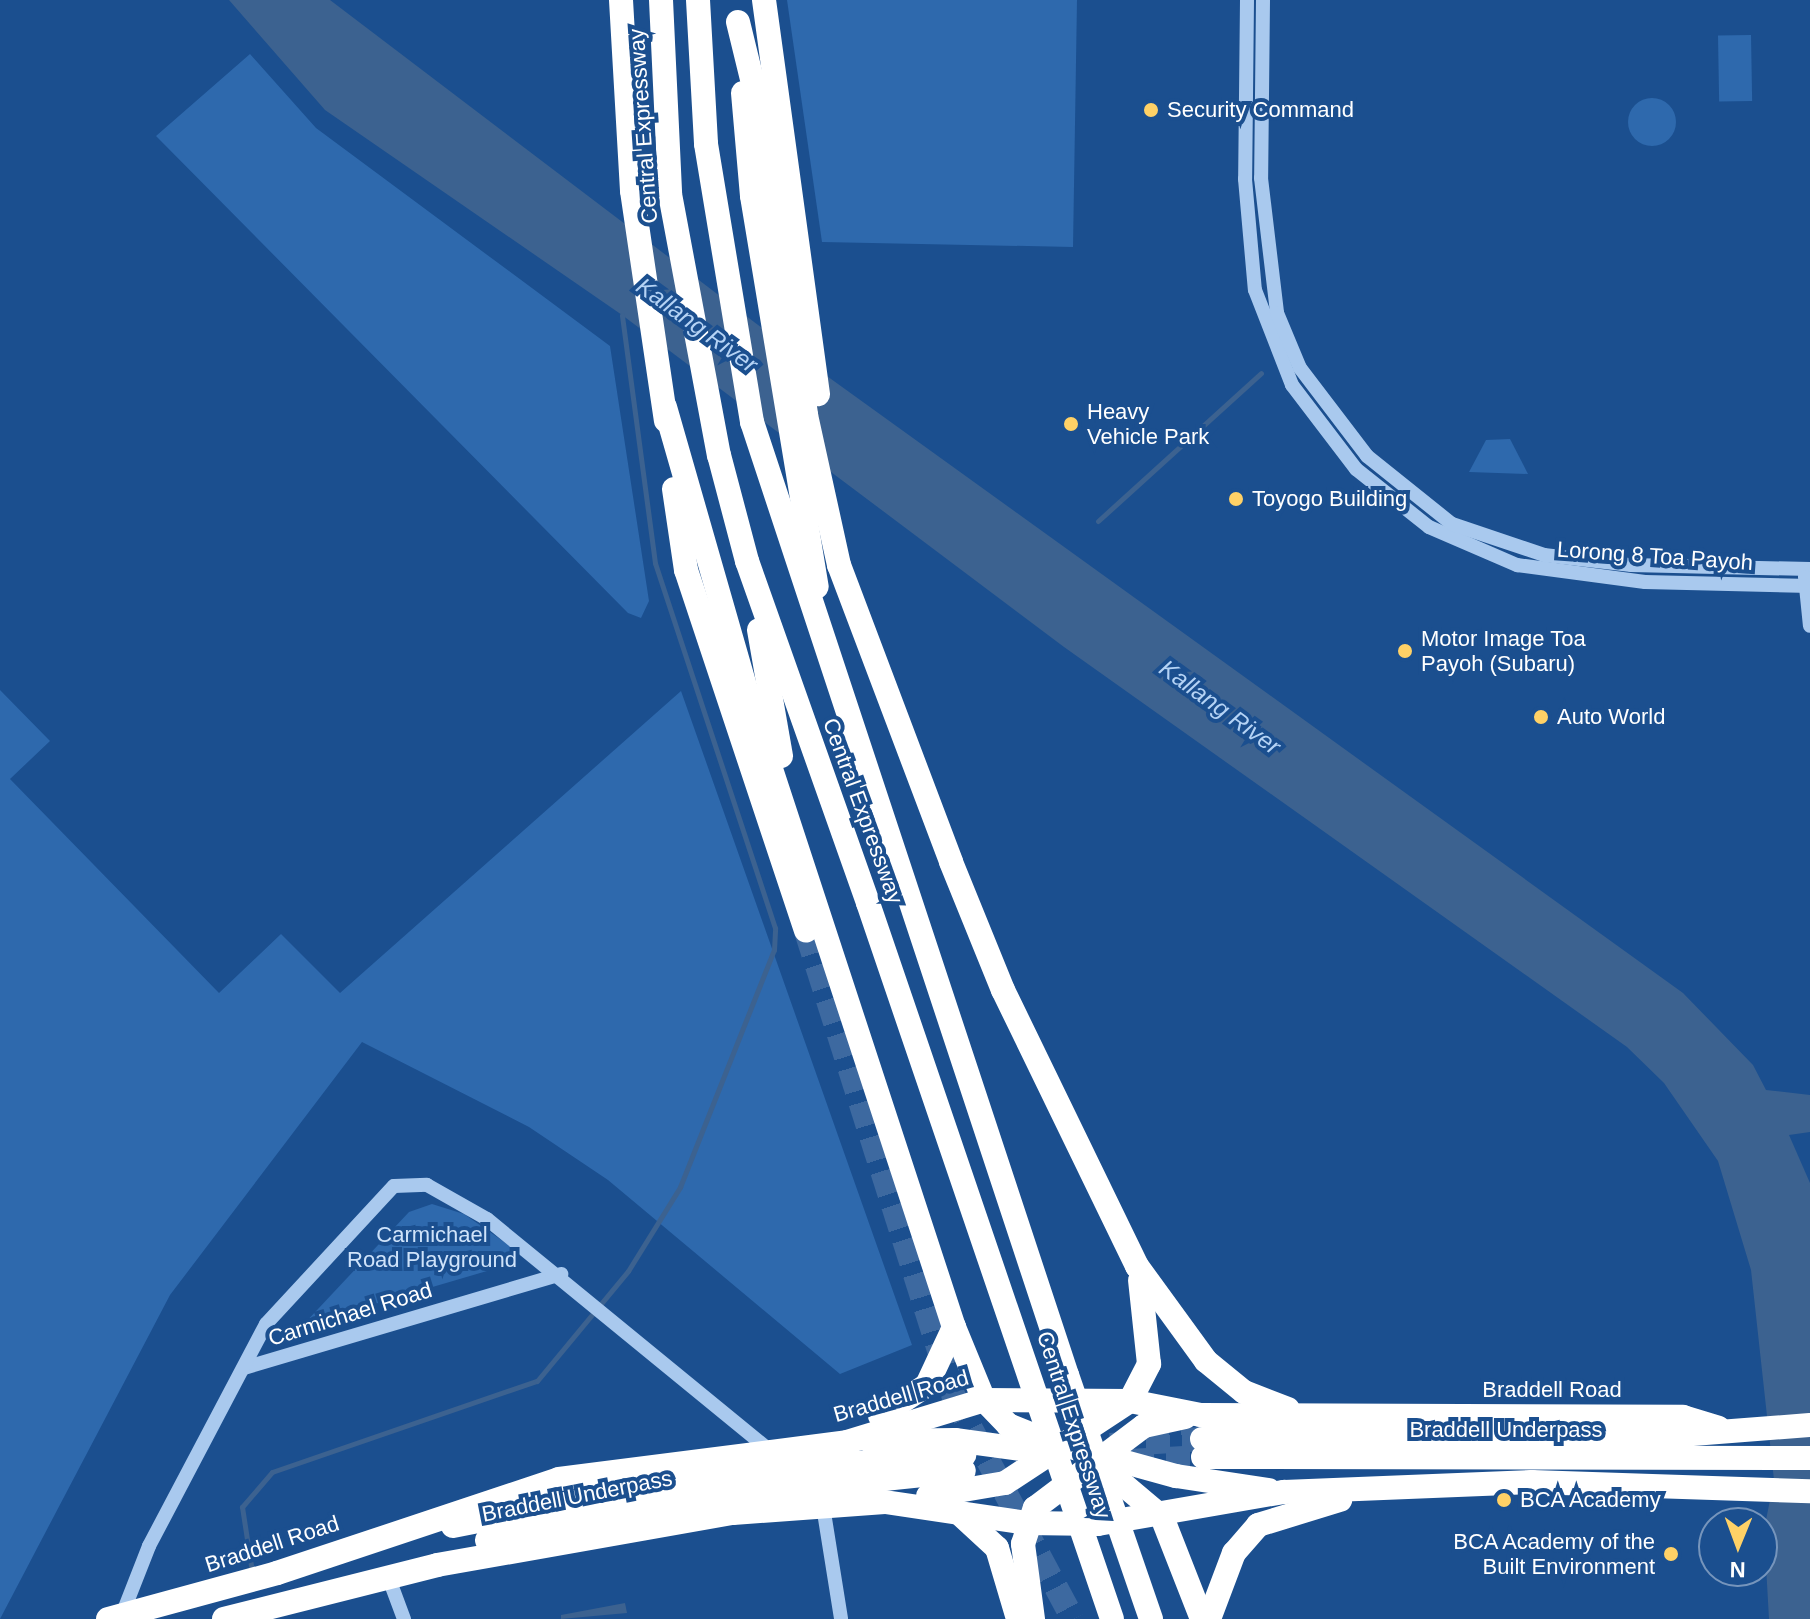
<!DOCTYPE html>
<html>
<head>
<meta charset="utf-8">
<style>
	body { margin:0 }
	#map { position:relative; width:1810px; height:1619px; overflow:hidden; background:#1b4f8f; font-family:Arial,sans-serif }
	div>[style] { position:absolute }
	.green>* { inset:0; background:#2e69ad; transform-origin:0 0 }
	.round { border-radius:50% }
	.water>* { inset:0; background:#3c6290 }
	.stream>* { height:5px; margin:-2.5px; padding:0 2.5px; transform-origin:2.5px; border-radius:2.5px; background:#3c6290 }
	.highway-tunnel>* { height:24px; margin-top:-12px; transform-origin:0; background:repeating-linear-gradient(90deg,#3d69a0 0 24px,transparent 0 36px) }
	.minor>* { height:14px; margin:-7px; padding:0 7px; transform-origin:7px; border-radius:7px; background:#a9c9ee }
	.highway>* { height:24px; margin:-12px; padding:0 12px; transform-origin:12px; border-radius:12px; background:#fff }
	.highway-bridge>* { height:24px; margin:-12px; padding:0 12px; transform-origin:12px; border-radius:12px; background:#fff }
	.dots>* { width:22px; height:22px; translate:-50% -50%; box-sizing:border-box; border:4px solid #1b4f8f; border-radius:50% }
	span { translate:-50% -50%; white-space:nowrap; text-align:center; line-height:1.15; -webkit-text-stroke:8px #1b4f8f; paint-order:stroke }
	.poi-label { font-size:22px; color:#fff }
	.left { translate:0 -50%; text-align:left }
	.right { translate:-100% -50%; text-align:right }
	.street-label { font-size:22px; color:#fff }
	.park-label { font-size:22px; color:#cfe3fa }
	.water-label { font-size:24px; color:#b5d3f5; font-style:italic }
	.north { position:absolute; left:1698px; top:1507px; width:80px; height:80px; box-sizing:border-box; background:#1b4f8f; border:2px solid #7695bc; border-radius:50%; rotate:181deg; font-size:22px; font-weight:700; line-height:32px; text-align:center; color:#fff }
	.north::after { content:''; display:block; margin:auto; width:28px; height:36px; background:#ffd166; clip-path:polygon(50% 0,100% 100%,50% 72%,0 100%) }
</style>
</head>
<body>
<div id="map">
	<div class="green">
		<i style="clip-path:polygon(787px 0,1077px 0,1073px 247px,822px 242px)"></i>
		<i style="left:1751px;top:35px;width:66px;height:33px;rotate:89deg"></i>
		<i style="clip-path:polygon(250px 54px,316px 128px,610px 346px,649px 601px,641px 618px,628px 613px,156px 136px)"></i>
		<i class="round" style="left:1628px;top:98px;width:48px;height:48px"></i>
		<i style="clip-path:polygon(1510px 439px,1528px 474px,1469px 472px,1486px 440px)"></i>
		<i style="clip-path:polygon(0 690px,50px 741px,10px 779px,219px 993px,281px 934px,340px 993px,681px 691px,912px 1345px,840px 1374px,608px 1180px,529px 1127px,362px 1042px,170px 1295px,0 1619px)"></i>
		<i style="clip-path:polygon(432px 1204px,464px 1214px,517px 1251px,487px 1271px,303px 1325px,409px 1212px)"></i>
	</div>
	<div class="water">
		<i style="clip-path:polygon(229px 0,330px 0,795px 353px,1683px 993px,1753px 1065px,1766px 1090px,1810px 1095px,1810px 1132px,1789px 1135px,1810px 1183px,1810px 1619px,1769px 1619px,1764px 1530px,1774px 1480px,1751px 1270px,1718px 1161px,1664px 1083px,1627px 1047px,1064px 647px,622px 315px,325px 110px)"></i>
		<i style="clip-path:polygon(625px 1603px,627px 1613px,561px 1619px,561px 1615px)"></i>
	</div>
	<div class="stream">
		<i style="left:1098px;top:521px;width:220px;rotate:-42.2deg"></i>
		<i style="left:252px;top:1572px;width:66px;rotate:-98.7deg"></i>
		<i style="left:242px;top:1507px;width:46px;rotate:-49.4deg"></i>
		<i style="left:272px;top:1472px;width:280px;rotate:-19deg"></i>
		<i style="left:537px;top:1381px;width:143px;rotate:-50.4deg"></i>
		<i style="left:628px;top:1271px;width:99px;rotate:-58.2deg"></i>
		<i style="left:680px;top:1187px;width:255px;rotate:-68.4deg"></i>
		<i style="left:774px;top:950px;width:22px;rotate:-87deg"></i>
		<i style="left:775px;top:928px;width:384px;rotate:-108.2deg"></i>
		<i style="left:655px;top:563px;width:250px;rotate:-97.6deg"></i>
	</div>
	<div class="highway-tunnel">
		<i style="left:806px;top:931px;width:489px;rotate:72.4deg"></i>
		<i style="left:954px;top:1397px;width:252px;rotate:61.8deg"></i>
		<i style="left:1110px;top:1445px;width:92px;rotate:-3.7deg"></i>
		<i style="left:1130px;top:1461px;width:73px;rotate:-3.1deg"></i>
	</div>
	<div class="minor">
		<i style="left:1247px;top:0;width:179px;rotate:90.6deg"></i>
		<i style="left:1245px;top:179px;width:111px;rotate:84.9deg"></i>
		<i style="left:1255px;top:290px;width:102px;rotate:68.7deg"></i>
		<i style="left:1292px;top:385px;width:106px;rotate:52.7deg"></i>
		<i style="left:1356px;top:469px;width:93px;rotate:38.5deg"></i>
		<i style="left:1429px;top:527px;width:96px;rotate:23.4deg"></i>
		<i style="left:1517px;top:565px;width:129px;rotate:7.6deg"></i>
		<i style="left:1645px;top:582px;width:165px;rotate:1.4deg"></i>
		<i style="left:1263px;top:0;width:178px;rotate:90.6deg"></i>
		<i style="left:1261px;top:178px;width:136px;rotate:83.2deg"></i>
		<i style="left:1277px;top:313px;width:60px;rotate:67.3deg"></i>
		<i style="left:1300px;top:368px;width:111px;rotate:52.7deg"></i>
		<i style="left:1367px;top:456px;width:109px;rotate:38.7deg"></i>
		<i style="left:1452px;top:524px;width:97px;rotate:18.6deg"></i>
		<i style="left:1544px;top:555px;width:88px;rotate:6.6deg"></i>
		<i style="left:1631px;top:565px;width:179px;rotate:1.3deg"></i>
		<i style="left:1805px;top:577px;width:49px;rotate:84.2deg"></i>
		<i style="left:244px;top:1368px;width:331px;rotate:-16.5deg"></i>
		<i style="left:823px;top:1506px;width:114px;rotate:80.9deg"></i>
		<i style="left:388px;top:1576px;width:46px;rotate:69.6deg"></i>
		<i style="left:122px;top:1615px;width:74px;rotate:-68.6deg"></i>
		<i style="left:149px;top:1546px;width:251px;rotate:-62.2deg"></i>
		<i style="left:266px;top:1324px;width:188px;rotate:-47.2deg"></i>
		<i style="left:394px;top:1186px;width:33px;rotate:-2deg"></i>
		<i style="left:427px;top:1185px;width:69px;rotate:29.5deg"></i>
		<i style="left:487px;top:1219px;width:363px;rotate:39.3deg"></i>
	</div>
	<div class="highway">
		<i style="left:621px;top:0;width:191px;rotate:86.7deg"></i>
		<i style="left:632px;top:191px;width:232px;rotate:81.6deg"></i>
		<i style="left:661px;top:0;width:194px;rotate:87.3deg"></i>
		<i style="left:670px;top:194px;width:266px;rotate:79.4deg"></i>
		<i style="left:719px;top:455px;width:110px;rotate:75.2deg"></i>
		<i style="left:747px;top:561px;width:363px;rotate:70.5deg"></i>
		<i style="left:698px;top:0;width:144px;rotate:86.8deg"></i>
		<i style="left:706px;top:144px;width:282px;rotate:80.6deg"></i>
		<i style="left:752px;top:422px;width:1004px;rotate:71.71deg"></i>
		<i style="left:764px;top:0;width:398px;rotate:82.2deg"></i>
		<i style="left:738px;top:22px;width:114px;rotate:76.3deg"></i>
		<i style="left:765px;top:133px;width:285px;rotate:81.7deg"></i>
		<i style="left:806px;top:415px;width:154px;rotate:77.6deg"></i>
		<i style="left:839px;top:565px;width:317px;rotate:69.3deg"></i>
		<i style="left:951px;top:862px;width:138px;rotate:67.9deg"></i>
		<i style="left:1003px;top:990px;width:307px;rotate:64.1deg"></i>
		<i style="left:1137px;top:1266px;width:117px;rotate:54deg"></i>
		<i style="left:1206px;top:1361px;width:49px;rotate:39.2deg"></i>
		<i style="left:1244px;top:1392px;width:47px;rotate:21.1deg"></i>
		<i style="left:743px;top:93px;width:103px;rotate:85deg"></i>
		<i style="left:752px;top:196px;width:396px;rotate:80.6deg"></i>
		<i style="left:665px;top:407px;width:319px;rotate:74deg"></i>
		<i style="left:753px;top:714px;width:645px;rotate:71.85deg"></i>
		<i style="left:954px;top:1327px;width:79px;rotate:67.7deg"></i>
		<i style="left:984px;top:1400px;width:35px;rotate:46deg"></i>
		<i style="left:1008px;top:1425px;width:40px;rotate:22deg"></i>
		<i style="left:1045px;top:1440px;width:136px;rotate:15.4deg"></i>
		<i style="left:1176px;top:1476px;width:94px;rotate:8.6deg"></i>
		<i style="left:674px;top:489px;width:82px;rotate:81.6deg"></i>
		<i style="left:686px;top:570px;width:380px;rotate:71.6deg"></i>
		<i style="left:759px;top:630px;width:128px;rotate:80.1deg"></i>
		<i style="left:880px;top:1416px;width:56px;rotate:-33.4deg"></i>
		<i style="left:927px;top:1385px;width:64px;rotate:-65deg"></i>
		<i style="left:1202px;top:1439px;width:478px;rotate:-0.5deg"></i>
		<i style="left:1680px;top:1435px;width:130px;rotate:-4.4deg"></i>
		<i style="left:870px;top:1441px;width:85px;rotate:-0.7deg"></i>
		<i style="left:955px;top:1440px;width:90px;rotate:7.7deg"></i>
		<i style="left:1203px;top:1457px;width:607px;rotate:0.09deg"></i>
		<i style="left:1089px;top:1470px;width:39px;rotate:24deg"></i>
		<i style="left:1125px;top:1486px;width:48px;rotate:40deg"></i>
		<i style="left:1162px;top:1517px;width:110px;rotate:68.6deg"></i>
		<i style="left:928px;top:1496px;width:78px;rotate:-9.6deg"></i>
		<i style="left:1005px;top:1483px;width:149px;rotate:-33.3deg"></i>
		<i style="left:1130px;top:1401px;width:42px;rotate:-62.8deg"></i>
		<i style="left:1149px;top:1364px;width:84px;rotate:-96.1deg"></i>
		<i style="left:960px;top:1514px;width:50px;rotate:42.6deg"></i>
		<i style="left:997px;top:1548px;width:74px;rotate:73.5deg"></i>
		<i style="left:453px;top:1526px;width:279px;rotate:-11.1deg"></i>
		<i style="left:727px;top:1472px;width:238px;rotate:-4.1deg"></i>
		<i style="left:487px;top:1540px;width:247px;rotate:-10.5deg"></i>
		<i style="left:730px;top:1495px;width:235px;rotate:-5.9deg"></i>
		<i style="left:108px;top:1619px;width:175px;rotate:-15.2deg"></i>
		<i style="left:277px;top:1573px;width:297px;rotate:-18.4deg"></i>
		<i style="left:559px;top:1479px;width:290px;rotate:-7.3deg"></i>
		<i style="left:847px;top:1442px;width:143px;rotate:-17deg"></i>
		<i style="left:984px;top:1400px;width:146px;rotate:0.4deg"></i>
		<i style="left:1130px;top:1401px;width:72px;rotate:11.2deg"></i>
		<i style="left:1201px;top:1415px;width:482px;rotate:0.2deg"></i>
		<i style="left:1683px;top:1417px;width:37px;rotate:17deg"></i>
		<i style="left:224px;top:1619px;width:220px;rotate:-14.2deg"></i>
		<i style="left:437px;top:1565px;width:301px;rotate:-10deg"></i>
		<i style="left:733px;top:1513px;width:152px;rotate:-4.1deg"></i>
		<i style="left:885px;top:1502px;width:144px;rotate:8.4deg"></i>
		<i style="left:1027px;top:1523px;width:71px;rotate:0.8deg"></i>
		<i style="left:1098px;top:1524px;width:189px;rotate:-9.8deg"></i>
		<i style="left:1284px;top:1492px;width:248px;rotate:-2.3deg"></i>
		<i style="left:1532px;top:1482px;width:278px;rotate:1.9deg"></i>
		<i style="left:1033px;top:1619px;width:76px;rotate:-97.6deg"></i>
		<i style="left:1023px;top:1544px;width:38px;rotate:-72deg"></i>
		<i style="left:1035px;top:1508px;width:136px;rotate:-37deg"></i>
		<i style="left:1144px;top:1426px;width:42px;rotate:-12.4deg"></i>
		<i style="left:1209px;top:1619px;width:71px;rotate:-69.3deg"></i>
		<i style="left:1234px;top:1553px;width:37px;rotate:-49deg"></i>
		<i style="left:1258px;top:1525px;width:86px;rotate:-17deg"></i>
	</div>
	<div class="highway-bridge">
		<i style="left:868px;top:903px;width:756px;rotate:71.18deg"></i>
		<i style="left:1067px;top:1375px;width:258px;rotate:71deg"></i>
	</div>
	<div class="dots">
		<i style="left:1151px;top:110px;background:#ffd166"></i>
		<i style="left:1071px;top:424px;background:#ffd166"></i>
		<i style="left:1236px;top:499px;background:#ffd166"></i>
		<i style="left:1405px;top:651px;background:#ffd166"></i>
		<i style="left:1541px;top:717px;background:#ffd166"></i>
		<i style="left:1504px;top:1500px;background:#ffd166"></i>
		<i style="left:1671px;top:1554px;background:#ffd166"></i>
	</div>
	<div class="poi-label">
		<span class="left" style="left:1167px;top:110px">Security Command</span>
		<span class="left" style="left:1087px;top:424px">Heavy<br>Vehicle Park</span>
		<span class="left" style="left:1252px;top:499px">Toyogo Building</span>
		<span class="left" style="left:1421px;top:651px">Motor Image Toa<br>Payoh (Subaru)</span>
		<span class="left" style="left:1557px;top:717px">Auto World</span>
		<span class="left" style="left:1520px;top:1500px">BCA Academy</span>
		<span class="right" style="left:1655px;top:1554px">BCA Academy of the<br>Built Environment</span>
	</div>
	<div class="street-label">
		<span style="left:643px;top:126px;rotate:-94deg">Central Expressway</span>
		<span style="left:1655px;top:556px;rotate:4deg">Lorong 8 Toa Payoh</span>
		<span style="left:863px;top:811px;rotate:70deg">Central Expressway</span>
		<span style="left:350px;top:1314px;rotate:-17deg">Carmichael Road</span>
		<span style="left:1552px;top:1390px">Braddell Road</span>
		<span style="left:901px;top:1396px;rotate:-16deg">Braddell Road</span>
		<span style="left:1074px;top:1425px;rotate:72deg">Central Expressway</span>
		<span style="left:1506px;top:1430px">Braddell Underpass</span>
		<span style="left:577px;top:1496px;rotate:-11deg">Braddell Underpass</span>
		<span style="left:272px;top:1544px;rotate:-18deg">Braddell Road</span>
	</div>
	<div class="park-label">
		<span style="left:432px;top:1247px">Carmichael<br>Road Playground</span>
	</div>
	<div class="water-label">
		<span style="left:697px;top:325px;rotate:36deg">Kallang River</span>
		<span style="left:1220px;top:707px;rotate:36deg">Kallang River</span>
	</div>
	<div class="north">N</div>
</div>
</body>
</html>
